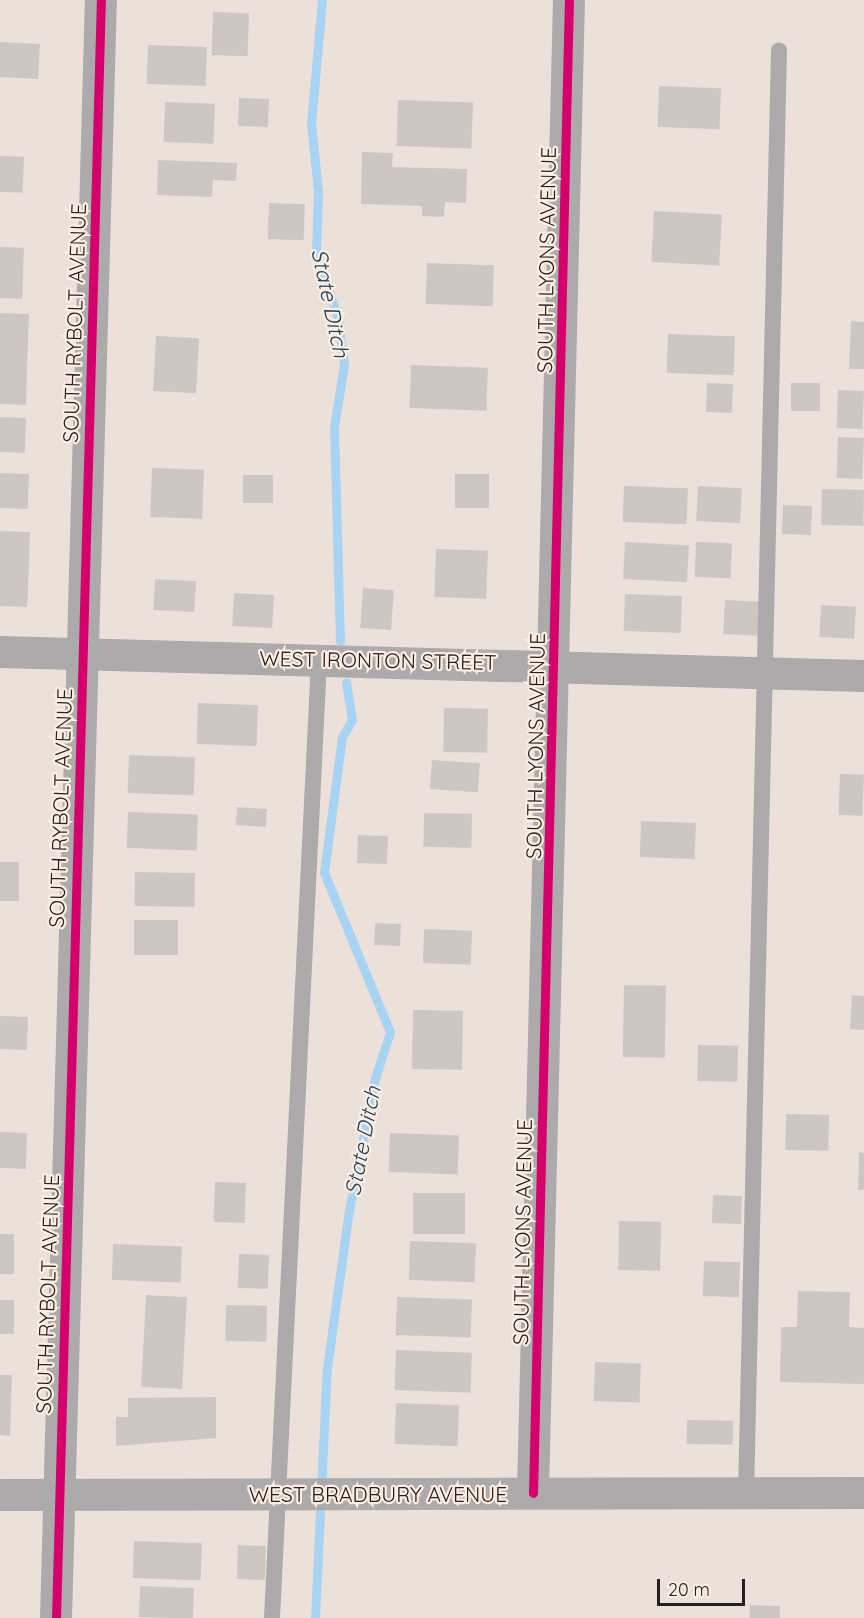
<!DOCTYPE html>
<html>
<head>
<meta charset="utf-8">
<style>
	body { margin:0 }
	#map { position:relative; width:864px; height:1618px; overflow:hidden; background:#ebe1da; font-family:Quicksand,sans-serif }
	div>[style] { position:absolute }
	.stream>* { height:9px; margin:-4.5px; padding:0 4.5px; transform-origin:4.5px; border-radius:4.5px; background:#a8d3f2 }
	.building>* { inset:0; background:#cec7c1; transform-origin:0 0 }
	.service>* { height:16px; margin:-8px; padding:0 8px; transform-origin:8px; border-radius:8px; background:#acaaaa }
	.minor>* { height:32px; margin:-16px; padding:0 16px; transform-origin:16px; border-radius:16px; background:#acaaaa }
	.cycleway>* { height:9px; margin:-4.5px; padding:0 4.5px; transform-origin:4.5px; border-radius:4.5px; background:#d6006c }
	span { translate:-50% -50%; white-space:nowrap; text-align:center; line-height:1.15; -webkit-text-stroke:4.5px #fdeee4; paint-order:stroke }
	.street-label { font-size:21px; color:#26201b }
	.water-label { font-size:22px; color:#20435c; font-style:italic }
	.scale { position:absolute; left:657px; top:1579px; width:88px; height:27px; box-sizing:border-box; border:3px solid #26201b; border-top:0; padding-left:8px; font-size:18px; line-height:21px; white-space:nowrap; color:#26201b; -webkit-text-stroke:4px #fdeee4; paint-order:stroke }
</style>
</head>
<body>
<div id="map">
	<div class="stream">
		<i style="left:322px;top:0;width:123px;rotate:95.1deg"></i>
		<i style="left:311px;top:123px;width:68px;rotate:84.1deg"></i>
		<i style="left:318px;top:191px;width:61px;rotate:91.9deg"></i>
		<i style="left:316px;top:252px;width:71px;rotate:71.8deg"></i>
		<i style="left:338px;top:319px;width:46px;rotate:82.6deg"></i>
		<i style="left:344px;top:365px;width:63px;rotate:99.2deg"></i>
		<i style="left:334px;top:427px;width:214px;rotate:88.4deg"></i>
		<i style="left:315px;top:1618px;width:250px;rotate:-87.3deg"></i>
		<i style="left:327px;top:1368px;width:153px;rotate:-82.1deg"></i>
		<i style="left:348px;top:1216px;width:141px;rotate:-78.9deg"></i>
		<i style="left:375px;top:1078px;width:48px;rotate:-71.9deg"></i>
		<i style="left:390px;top:1032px;width:172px;rotate:-112.5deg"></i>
		<i style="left:324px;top:873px;width:137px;rotate:-82.5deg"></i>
		<i style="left:342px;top:737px;width:20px;rotate:-60deg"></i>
		<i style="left:352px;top:720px;width:38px;rotate:-99deg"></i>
	</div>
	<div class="building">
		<i style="left:213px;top:12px;width:36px;height:43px;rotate:2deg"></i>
		<i style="left:0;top:42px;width:40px;height:35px;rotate:3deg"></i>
		<i style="left:148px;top:45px;width:59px;height:39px;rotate:2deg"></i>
		<i style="left:659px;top:86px;width:62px;height:41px;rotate:2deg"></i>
		<i style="left:239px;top:98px;width:30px;height:28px;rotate:2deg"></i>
		<i style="left:398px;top:100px;width:75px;height:46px;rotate:2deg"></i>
		<i style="left:165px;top:102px;width:50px;height:40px;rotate:2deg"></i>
		<i style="clip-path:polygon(362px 152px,393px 153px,392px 167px,467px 169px,466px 203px,445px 202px,444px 217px,422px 216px,422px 206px,361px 204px)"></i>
		<i style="left:0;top:156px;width:24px;height:36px;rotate:2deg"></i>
		<i style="clip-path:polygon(158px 160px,237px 163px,236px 181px,213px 180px,212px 197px,157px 195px)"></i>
		<i style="left:269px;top:203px;width:36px;height:36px;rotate:2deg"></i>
		<i style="left:654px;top:211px;width:68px;height:51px;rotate:3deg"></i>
		<i style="left:0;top:247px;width:24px;height:51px;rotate:2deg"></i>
		<i style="left:427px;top:263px;width:67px;height:41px;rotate:2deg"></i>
		<i style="left:0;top:313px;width:29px;height:91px;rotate:2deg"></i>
		<i style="clip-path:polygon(851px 321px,864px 322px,864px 369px,849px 369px)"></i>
		<i style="left:668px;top:334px;width:67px;height:39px;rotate:2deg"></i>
		<i style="left:156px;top:336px;width:43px;height:55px;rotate:3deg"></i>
		<i style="left:411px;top:365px;width:77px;height:43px;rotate:2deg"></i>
		<i style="left:707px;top:383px;width:26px;height:29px;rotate:2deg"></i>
		<i style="left:791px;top:383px;width:29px;height:28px"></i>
		<i style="left:838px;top:390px;width:26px;height:38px;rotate:2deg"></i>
		<i style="left:0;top:417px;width:26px;height:35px;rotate:2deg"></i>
		<i style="left:838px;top:437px;width:26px;height:41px;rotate:2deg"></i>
		<i style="left:152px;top:468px;width:52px;height:49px;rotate:2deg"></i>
		<i style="left:0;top:473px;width:29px;height:35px;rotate:2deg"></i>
		<i style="left:455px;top:474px;width:34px;height:34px"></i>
		<i style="left:243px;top:475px;width:30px;height:28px"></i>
		<i style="left:624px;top:486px;width:64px;height:36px;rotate:2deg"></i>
		<i style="left:698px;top:486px;width:44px;height:35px;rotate:3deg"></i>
		<i style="left:822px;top:489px;width:42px;height:36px;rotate:1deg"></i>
		<i style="left:783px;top:505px;width:29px;height:29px;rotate:2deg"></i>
		<i style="left:0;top:531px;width:30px;height:75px;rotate:2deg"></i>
		<i style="left:625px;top:542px;width:64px;height:37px;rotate:3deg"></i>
		<i style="left:696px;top:542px;width:36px;height:35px;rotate:2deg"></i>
		<i style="left:436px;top:549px;width:52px;height:48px;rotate:2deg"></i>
		<i style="left:155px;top:579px;width:41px;height:31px;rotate:3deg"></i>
		<i style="left:363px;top:588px;width:31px;height:40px;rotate:4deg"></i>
		<i style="left:234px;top:593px;width:40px;height:33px;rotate:3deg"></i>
		<i style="left:625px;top:594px;width:57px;height:37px;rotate:2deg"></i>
		<i style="left:725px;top:600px;width:35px;height:34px;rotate:3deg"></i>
		<i style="left:821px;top:605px;width:35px;height:32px;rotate:3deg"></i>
		<i style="left:198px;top:703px;width:60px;height:41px;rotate:2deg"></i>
		<i style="left:444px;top:708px;width:44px;height:44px;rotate:1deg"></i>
		<i style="left:129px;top:755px;width:66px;height:38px;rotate:2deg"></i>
		<i style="left:432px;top:760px;width:48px;height:29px;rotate:4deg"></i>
		<i style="left:840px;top:774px;width:24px;height:41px;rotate:2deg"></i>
		<i style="left:237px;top:807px;width:30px;height:18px;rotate:4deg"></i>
		<i style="left:128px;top:812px;width:70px;height:36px;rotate:2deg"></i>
		<i style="left:424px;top:813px;width:48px;height:34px;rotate:1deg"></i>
		<i style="left:641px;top:821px;width:55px;height:36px;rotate:2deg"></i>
		<i style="left:358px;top:835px;width:30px;height:28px;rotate:2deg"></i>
		<i style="left:0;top:862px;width:19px;height:39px"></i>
		<i style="left:135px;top:872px;width:60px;height:34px;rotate:1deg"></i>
		<i style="left:134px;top:920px;width:44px;height:35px"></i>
		<i style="left:375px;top:923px;width:26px;height:22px;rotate:2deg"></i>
		<i style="left:424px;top:929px;width:48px;height:34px;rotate:2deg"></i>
		<i style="left:624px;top:985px;width:42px;height:72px;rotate:1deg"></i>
		<i style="clip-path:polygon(852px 995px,864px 996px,864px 1030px,850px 1029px)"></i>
		<i style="left:413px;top:1010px;width:50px;height:59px;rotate:1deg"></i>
		<i style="left:0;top:1016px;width:28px;height:33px;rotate:2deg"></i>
		<i style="left:698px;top:1045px;width:40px;height:36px;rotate:1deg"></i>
		<i style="left:786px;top:1114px;width:43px;height:36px;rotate:1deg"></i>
		<i style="left:0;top:1132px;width:27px;height:36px;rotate:2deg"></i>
		<i style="left:390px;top:1133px;width:69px;height:39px;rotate:2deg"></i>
		<i style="clip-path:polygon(859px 1152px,864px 1153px,864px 1190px,858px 1190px)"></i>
		<i style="left:215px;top:1182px;width:31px;height:40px;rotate:2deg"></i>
		<i style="left:413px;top:1193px;width:52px;height:41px"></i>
		<i style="left:713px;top:1195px;width:29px;height:28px;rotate:2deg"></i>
		<i style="left:619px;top:1221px;width:42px;height:49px;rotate:1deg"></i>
		<i style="left:0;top:1234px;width:14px;height:40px"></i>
		<i style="left:410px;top:1241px;width:66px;height:39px;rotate:2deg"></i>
		<i style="left:113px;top:1244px;width:69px;height:36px;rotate:2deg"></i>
		<i style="left:239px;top:1254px;width:30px;height:34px;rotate:2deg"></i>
		<i style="left:704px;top:1261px;width:36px;height:35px;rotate:2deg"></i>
		<i style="clip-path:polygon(798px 1291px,850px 1292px,849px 1327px,864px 1328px,864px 1384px,780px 1382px,781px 1327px,797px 1327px)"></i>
		<i style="left:146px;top:1295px;width:41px;height:92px;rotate:3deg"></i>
		<i style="left:397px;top:1297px;width:75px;height:38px;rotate:2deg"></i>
		<i style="left:0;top:1300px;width:14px;height:34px"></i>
		<i style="left:226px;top:1305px;width:41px;height:36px;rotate:1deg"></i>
		<i style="left:396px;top:1350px;width:76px;height:40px;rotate:2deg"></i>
		<i style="left:595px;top:1362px;width:46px;height:39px;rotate:2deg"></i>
		<i style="clip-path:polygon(0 1375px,12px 1375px,10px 1436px,0 1435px)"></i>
		<i style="clip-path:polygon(216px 1397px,216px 1438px,116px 1446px,116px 1417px,128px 1417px,128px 1398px)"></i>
		<i style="left:396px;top:1403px;width:63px;height:41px;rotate:2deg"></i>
		<i style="left:687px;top:1420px;width:46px;height:24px;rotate:1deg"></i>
		<i style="left:134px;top:1541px;width:68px;height:37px;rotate:2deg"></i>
		<i style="left:238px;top:1545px;width:28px;height:34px;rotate:2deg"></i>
		<i style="left:140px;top:1586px;width:54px;height:31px;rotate:2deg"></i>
		<i style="left:750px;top:1605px;width:30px;height:13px;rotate:2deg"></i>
	</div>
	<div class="service">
		<i style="left:746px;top:1493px;width:1443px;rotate:-88.69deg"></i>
		<i style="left:272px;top:1618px;width:960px;rotate:-87.19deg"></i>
	</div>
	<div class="minor">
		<i style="left:0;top:652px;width:864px;rotate:1.59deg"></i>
		<i style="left:533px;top:1493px;width:1493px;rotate:-88.62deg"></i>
		<i style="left:0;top:1495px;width:864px;rotate:-0.13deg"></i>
		<i style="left:56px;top:1618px;width:1619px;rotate:-88.41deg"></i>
	</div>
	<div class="cycleway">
		<i style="left:533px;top:1493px;width:1493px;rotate:-88.62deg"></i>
		<i style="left:56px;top:1618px;width:1619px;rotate:-88.41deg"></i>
	</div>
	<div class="street-label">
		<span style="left:546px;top:260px;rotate:-89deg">SOUTH LYONS AVENUE</span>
		<span style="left:74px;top:323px;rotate:-88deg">SOUTH RYBOLT AVENUE</span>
		<span style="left:378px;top:660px;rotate:1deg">WEST IRONTON STREET</span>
		<span style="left:535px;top:746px;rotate:-89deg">SOUTH LYONS AVENUE</span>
		<span style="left:60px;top:808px;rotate:-88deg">SOUTH RYBOLT AVENUE</span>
		<span style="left:522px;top:1232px;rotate:-89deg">SOUTH LYONS AVENUE</span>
		<span style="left:47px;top:1294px;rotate:-88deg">SOUTH RYBOLT AVENUE</span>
		<span style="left:378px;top:1494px">WEST BRADBURY AVENUE</span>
	</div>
	<div class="water-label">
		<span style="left:330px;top:303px;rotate:78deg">State Ditch</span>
		<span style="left:363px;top:1141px;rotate:-79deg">State Ditch</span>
	</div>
	<div class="scale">20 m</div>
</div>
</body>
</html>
